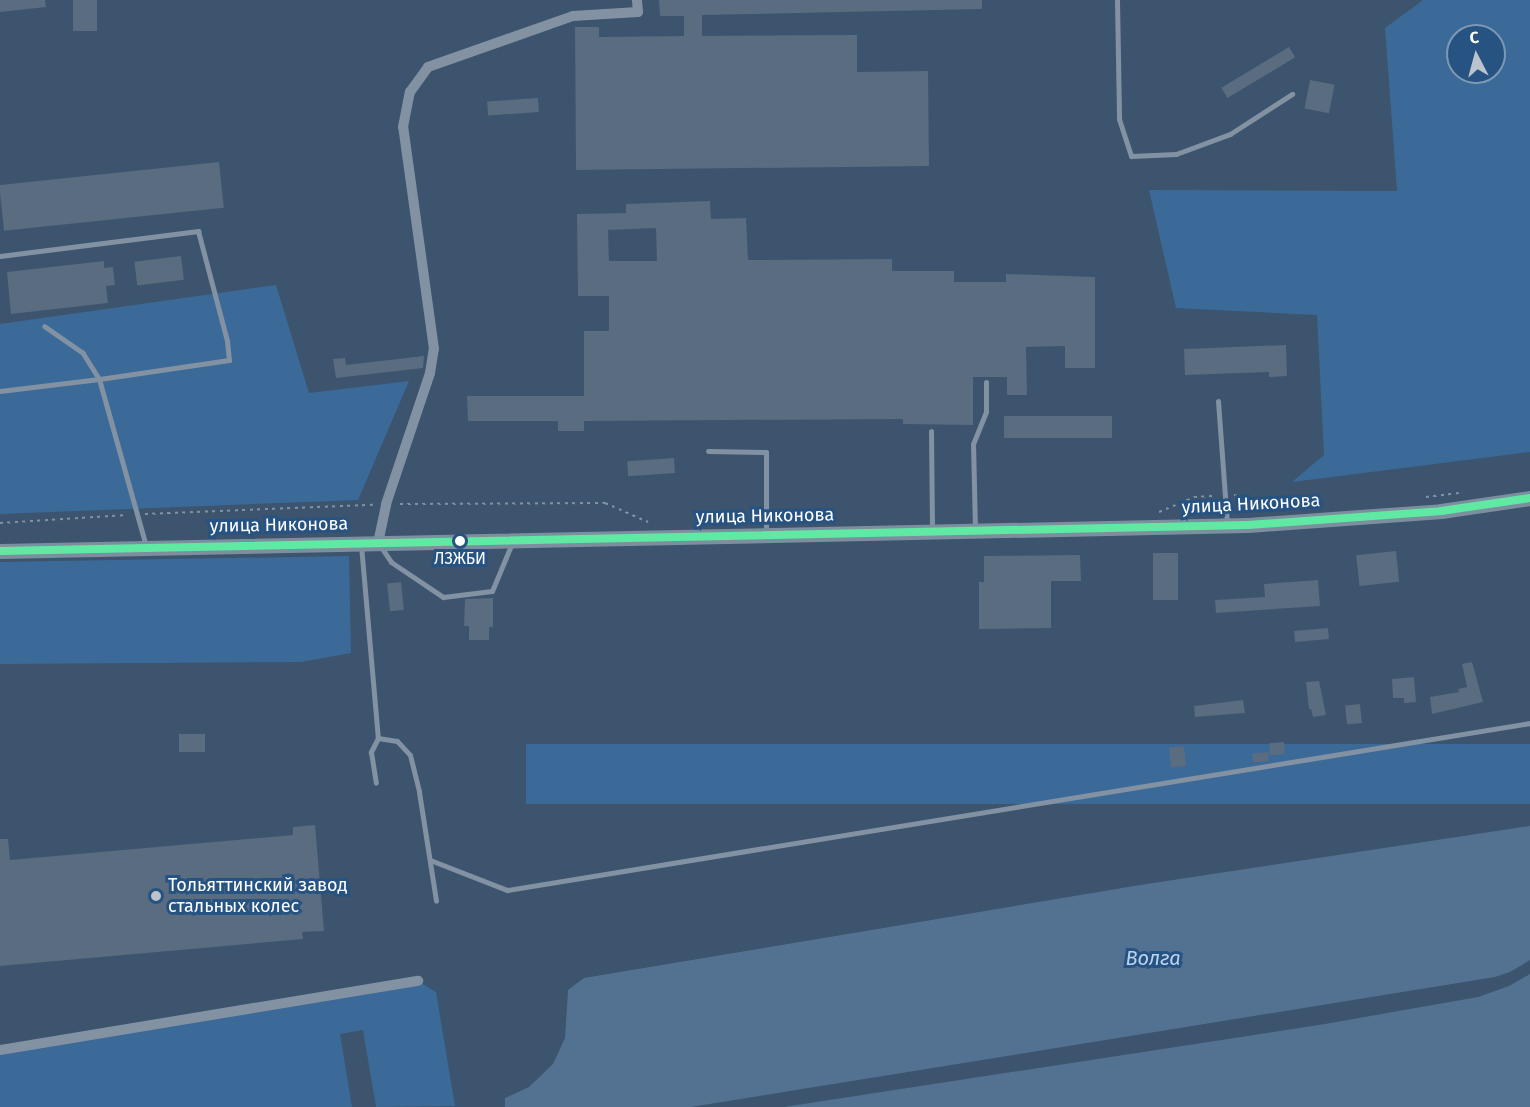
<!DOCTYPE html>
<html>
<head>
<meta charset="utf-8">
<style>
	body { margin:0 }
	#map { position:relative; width:1530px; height:1107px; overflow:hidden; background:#3c546d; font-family:"Fira Sans",sans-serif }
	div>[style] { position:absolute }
	.green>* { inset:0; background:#3b6a98; transform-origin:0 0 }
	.water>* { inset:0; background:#537191 }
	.building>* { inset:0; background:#596c80; transform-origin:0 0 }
	.path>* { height:2px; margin-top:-1px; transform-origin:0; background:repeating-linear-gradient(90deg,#8292a3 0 3px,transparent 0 7.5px) }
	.lane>* { height:5px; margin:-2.5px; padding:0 2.5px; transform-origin:2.5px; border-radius:2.5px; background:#8292a3 }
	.street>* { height:10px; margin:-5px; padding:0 5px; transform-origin:5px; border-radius:5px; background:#8292a3 }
	.secondary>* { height:15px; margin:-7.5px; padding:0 7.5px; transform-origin:7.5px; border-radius:7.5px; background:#7d8e9f }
	.bus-1>* { height:8px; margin:-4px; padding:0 4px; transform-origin:4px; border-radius:4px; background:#60e9a3 }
	.dots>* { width:16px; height:16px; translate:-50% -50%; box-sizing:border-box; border:3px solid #275382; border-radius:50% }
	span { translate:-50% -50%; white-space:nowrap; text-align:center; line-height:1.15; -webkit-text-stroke:6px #275382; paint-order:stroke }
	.bus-label { font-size:16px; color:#fff }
	.street-label { font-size:18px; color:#fff }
	.poi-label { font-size:18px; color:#fff }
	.left { translate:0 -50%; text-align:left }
	.water-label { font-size:20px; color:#bbd5ee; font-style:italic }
	.north { position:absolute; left:1446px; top:24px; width:60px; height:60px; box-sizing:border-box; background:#275382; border:2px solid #7d98b4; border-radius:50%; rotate:354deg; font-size:16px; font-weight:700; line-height:24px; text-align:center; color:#fff }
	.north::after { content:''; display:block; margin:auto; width:21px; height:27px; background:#bbc3cc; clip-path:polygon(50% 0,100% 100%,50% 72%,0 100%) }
</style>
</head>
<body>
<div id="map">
	<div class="green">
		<i style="clip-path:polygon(evenodd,1423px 0,1530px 0,1530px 452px,1292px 482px,1324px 455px,1317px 315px,1176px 308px,1149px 190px,1397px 191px,1385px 28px,1423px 0,1458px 36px,1494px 36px,1494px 72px,1458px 72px,1458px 36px)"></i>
		<i style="clip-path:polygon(276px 285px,309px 393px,409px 381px,358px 500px,0 514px,0 324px)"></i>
		<i style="clip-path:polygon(349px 556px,351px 653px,301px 662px,0 664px,0 562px)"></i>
		<i style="left:1530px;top:744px;width:60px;height:1004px;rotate:90deg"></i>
		<i style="clip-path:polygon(418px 981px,436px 992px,455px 1106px,376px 1107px,363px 1030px,340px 1034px,352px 1107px,0 1107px,0 1050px)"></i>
	</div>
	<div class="water">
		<i style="clip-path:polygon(1530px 826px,1530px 960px,1510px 972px,1495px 977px,691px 1107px,505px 1107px,505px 1098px,529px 1087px,553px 1064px,565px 1038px,568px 990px,584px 978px,1140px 885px)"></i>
		<i style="clip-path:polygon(1530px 974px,1530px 1107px,784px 1107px,1325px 1024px,1478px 997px,1509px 986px)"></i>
	</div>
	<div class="building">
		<i style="clip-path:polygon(0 0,45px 0,46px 7px,0 12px)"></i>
		<i style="left:73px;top:0;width:24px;height:31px"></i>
		<i style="clip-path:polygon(659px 0,982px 0,982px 9px,702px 15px,702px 36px,857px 35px,857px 72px,928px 71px,929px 166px,576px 170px,575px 27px,599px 27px,599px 37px,684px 36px,684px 16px,660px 16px)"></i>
		<i style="left:1289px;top:47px;width:12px;height:79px;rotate:59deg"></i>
		<i style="left:1310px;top:80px;width:25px;height:29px;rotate:11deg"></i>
		<i style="left:538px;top:98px;width:14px;height:51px;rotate:86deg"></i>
		<i style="left:219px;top:162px;width:46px;height:221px;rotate:84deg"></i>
		<i style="clip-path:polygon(evenodd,710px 201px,711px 219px,746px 218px,748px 260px,892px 259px,892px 271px,954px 271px,954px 282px,1006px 282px,1006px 274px,1095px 277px,1095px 368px,1065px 368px,1065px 346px,1026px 347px,1027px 395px,1007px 395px,1007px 377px,973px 377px,973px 425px,903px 424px,903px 419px,584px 421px,584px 431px,558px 431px,558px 421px,468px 421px,467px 396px,584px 396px,584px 331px,609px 331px,609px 296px,578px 296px,577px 214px,626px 213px,626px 204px,710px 201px,656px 228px,657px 261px,609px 261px,608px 230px,656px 228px)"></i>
		<i style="left:181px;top:256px;width:24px;height:47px;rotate:83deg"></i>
		<i style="clip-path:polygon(104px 261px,104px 268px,113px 267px,115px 285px,106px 286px,108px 303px,11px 314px,7px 272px)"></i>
		<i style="clip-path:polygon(1286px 345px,1287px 376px,1269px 377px,1269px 372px,1185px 375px,1184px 349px)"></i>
		<i style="clip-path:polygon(424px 356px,423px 368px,336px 378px,333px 359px,345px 358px,346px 365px)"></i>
		<i style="left:1112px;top:416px;width:22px;height:108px;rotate:90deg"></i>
		<i style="left:674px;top:458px;width:15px;height:47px;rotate:86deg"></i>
		<i style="left:1396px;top:551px;width:31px;height:40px;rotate:84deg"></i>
		<i style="left:1153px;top:553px;width:25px;height:47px"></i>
		<i style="clip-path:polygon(1080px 555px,1081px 581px,1051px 581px,1051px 628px,979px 629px,979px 582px,984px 582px,984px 556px)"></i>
		<i style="clip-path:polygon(1318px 580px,1320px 606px,1216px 613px,1215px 600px,1265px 597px,1264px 584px)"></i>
		<i style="left:401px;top:582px;width:28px;height:14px;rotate:84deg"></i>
		<i style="clip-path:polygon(493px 598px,493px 627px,489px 627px,489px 640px,469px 640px,469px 626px,464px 626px,465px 599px)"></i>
		<i style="left:1328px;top:628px;width:11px;height:34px;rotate:85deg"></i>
		<i style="clip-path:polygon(1472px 662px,1483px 702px,1432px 714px,1430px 697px,1459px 692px,1458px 689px,1467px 687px,1462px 664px)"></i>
		<i style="clip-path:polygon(1414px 677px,1416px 702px,1404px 703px,1404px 698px,1393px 698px,1392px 679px)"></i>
		<i style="clip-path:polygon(1319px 681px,1326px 715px,1313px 717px,1311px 709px,1309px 709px,1306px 682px)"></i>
		<i style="clip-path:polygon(1243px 700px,1245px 713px,1195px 717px,1194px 706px)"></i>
		<i style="left:1360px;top:704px;width:19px;height:15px;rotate:84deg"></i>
		<i style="left:205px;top:734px;width:18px;height:26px;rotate:90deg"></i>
		<i style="left:1284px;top:742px;width:12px;height:15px;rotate:85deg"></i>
		<i style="left:1184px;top:746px;width:20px;height:15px;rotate:84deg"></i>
		<i style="left:1268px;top:752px;width:9px;height:16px;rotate:84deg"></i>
		<i style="clip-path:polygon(315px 825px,324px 931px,302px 932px,303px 939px,0 966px,0 839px,8px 839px,10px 860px,293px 835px,293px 827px)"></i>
	</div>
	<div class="path">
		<i style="left:1234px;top:495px;width:52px;rotate:14.6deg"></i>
		<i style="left:1426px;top:497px;width:33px;rotate:-7deg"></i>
		<i style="left:400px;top:504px;width:205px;rotate:-0.3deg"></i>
		<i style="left:605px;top:503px;width:47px;rotate:23.8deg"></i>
		<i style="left:1159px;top:512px;width:38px;rotate:-23deg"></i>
		<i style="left:1194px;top:497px;width:22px;rotate:-3deg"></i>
		<i style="left:145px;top:514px;width:228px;rotate:-2.3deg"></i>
		<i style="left:0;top:523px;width:127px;rotate:-3.6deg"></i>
	</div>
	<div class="lane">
		<i style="left:1117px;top:0;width:119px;rotate:89deg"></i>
		<i style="left:1119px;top:119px;width:39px;rotate:72deg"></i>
		<i style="left:1131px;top:156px;width:45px;rotate:-2.5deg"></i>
		<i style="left:1176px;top:154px;width:58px;rotate:-20.3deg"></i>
		<i style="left:1230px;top:134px;width:74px;rotate:-32.8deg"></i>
		<i style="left:0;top:256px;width:200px;rotate:-7.2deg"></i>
		<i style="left:198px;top:231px;width:114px;rotate:75.2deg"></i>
		<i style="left:227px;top:341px;width:19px;rotate:84deg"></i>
		<i style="left:229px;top:360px;width:131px;rotate:171.7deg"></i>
		<i style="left:99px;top:379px;width:173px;rotate:74.3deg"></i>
		<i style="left:0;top:391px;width:100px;rotate:-6.9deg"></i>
		<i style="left:99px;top:379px;width:31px;rotate:-122deg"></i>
		<i style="left:83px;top:353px;width:47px;rotate:-145.3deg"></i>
		<i style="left:1218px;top:401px;width:123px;rotate:85.8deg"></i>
		<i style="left:931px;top:431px;width:100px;rotate:89.4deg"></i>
		<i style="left:708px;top:451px;width:58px;rotate:1deg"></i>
		<i style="left:766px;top:452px;width:82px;rotate:90deg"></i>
		<i style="left:975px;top:530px;width:86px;rotate:-91.3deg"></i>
		<i style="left:973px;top:444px;width:35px;rotate:-68deg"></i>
		<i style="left:986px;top:411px;width:29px;rotate:-90deg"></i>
		<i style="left:361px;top:545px;width:194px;rotate:85deg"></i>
		<i style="left:378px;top:738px;width:16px;rotate:117deg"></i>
		<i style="left:371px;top:752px;width:31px;rotate:81deg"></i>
		<i style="left:381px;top:547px;width:18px;rotate:56deg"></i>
		<i style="left:391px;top:562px;width:63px;rotate:33.9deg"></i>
		<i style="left:443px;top:597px;width:49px;rotate:-7deg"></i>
		<i style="left:492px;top:591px;width:52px;rotate:-67.4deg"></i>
		<i style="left:378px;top:738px;width:19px;rotate:9deg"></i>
		<i style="left:397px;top:741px;width:19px;rotate:47deg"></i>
		<i style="left:410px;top:755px;width:38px;rotate:76deg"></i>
		<i style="left:419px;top:792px;width:110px;rotate:81.1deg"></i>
		<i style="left:430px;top:860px;width:83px;rotate:21.3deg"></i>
		<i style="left:507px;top:890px;width:1037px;rotate:-9.27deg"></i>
	</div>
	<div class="street">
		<i style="left:378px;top:543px;width:40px;rotate:-78deg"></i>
		<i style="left:386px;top:504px;width:138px;rotate:-71.4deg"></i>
		<i style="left:430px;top:373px;width:24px;rotate:-81deg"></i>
		<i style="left:434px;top:349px;width:224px;rotate:-97.9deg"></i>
		<i style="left:403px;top:127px;width:36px;rotate:-79deg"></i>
		<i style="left:410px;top:92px;width:31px;rotate:-54deg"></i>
		<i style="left:428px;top:67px;width:154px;rotate:-19.4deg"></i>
		<i style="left:573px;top:16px;width:65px;rotate:-3.5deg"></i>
		<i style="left:638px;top:12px;width:12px;rotate:-95deg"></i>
		<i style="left:0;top:1050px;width:424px;rotate:-9.4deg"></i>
	</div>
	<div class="secondary">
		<i style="left:0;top:551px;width:1248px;rotate:-1.19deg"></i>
		<i style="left:1248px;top:525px;width:194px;rotate:-4.1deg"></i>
		<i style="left:1441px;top:511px;width:90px;rotate:-8.3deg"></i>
	</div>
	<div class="bus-1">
		<i style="left:0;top:551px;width:1248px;rotate:-1.19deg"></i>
		<i style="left:1248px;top:525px;width:194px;rotate:-4.1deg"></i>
		<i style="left:1441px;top:511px;width:90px;rotate:-8.3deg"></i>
	</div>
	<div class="dots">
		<i style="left:460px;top:541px;background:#fff"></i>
		<i style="left:156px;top:896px;background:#bbc3cc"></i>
	</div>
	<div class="bus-label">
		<span style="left:460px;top:559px">ЛЗЖБИ</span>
	</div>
	<div class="street-label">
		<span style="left:1251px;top:504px;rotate:-3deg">улица Никонова</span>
		<span style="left:765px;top:516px;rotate:-1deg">улица Никонова</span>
		<span style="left:279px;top:525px;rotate:-1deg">улица Никонова</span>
	</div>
	<div class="poi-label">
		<span class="left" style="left:168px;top:896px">Тольяттинский завод<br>стальных колес</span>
	</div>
	<div class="water-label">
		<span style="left:1153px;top:958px">Волга</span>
	</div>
	<div class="north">С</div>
</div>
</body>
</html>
